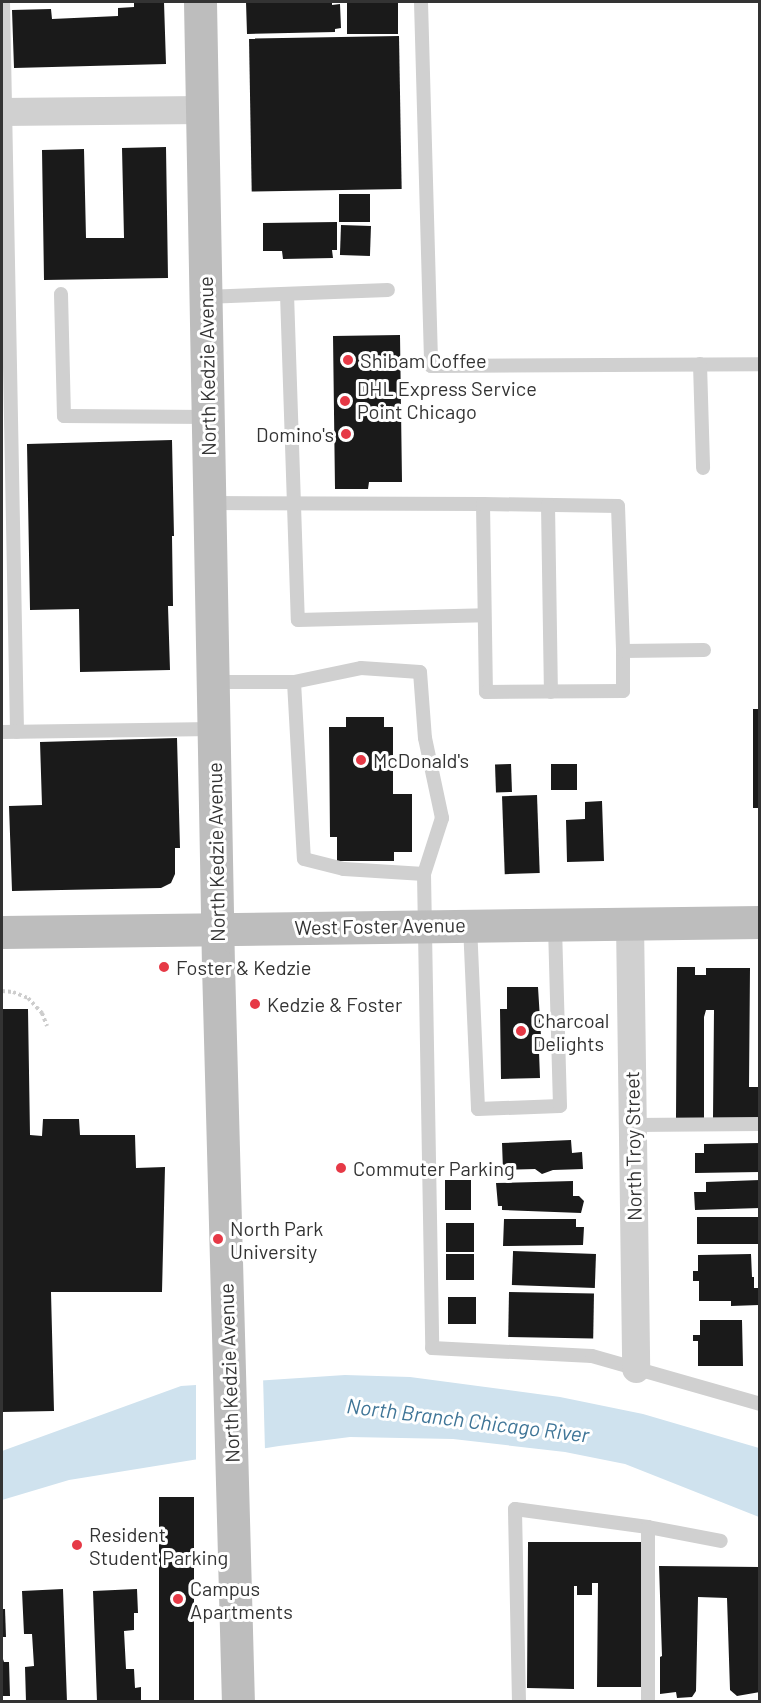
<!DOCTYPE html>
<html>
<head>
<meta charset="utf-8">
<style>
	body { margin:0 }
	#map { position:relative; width:761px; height:1703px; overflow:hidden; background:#fff; font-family:Barlow,sans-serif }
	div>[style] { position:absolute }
	.water>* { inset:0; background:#cfe2ee }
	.pier>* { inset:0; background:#fff }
	.building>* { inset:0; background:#1a1a1a; transform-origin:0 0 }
	.path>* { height:4px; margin-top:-2px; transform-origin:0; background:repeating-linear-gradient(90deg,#cdcdcd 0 3px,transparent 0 6px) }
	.service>* { height:14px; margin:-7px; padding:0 7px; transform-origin:7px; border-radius:7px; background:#d0d0d0 }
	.minor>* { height:28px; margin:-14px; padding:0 14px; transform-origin:14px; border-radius:14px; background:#d0d0d0 }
	.secondary>* { height:33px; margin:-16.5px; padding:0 16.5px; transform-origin:16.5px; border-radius:16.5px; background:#bdbdbd }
	.dots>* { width:16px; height:16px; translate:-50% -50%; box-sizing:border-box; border:3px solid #fff; border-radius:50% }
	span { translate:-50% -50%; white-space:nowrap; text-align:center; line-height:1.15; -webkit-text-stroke:6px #fff; paint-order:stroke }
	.poi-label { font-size:20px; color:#333 }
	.left { translate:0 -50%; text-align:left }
	.right { translate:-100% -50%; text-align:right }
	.street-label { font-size:20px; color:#333 }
	.water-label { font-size:21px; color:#3f7597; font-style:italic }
	.frame { position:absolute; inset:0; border:3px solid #333; pointer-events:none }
</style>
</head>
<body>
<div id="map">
	<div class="water">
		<i style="clip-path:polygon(345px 1375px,410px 1377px,560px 1397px,643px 1414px,759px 1448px,759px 1517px,625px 1464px,565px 1452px,453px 1439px,350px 1437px,279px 1446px,69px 1480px,2px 1500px,2px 1451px,181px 1386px)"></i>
	</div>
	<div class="pier">
		<i style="clip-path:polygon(263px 1376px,265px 1451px,196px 1461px,196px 1382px)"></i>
	</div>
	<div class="building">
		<i style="clip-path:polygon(164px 2px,166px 64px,14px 68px,12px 10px,51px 9px,52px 19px,118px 16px,118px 8px,134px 7px,134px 3px)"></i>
		<i style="clip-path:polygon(246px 2px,332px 2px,332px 5px,340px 4px,341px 28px,335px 29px,335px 32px,247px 34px)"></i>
		<i style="left:347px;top:2px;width:51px;height:32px"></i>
		<i style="left:399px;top:36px;width:153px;height:150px;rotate:89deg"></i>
		<i style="clip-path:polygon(166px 147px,168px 278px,44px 280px,42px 150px,84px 149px,86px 238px,124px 238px,122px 148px)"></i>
		<i style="left:339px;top:194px;width:31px;height:28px"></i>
		<i style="clip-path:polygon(337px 222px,337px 250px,332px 250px,333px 258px,283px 259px,282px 251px,263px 251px,263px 223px)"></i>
		<i style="left:341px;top:225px;width:30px;height:30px;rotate:2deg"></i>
		<i style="clip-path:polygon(400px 335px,402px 482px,369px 482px,368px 489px,335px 489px,333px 336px)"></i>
		<i style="clip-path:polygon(172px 440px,174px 536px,172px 536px,173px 606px,168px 606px,170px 670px,80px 672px,79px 609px,30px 610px,27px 444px)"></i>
		<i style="left:753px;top:709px;width:7px;height:99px"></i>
		<i style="clip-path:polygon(346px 717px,384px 717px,384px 727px,393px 727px,393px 794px,412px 794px,412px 852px,394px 852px,394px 861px,337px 861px,337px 837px,330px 837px,329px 727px,346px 727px)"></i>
		<i style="clip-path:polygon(177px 738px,180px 848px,175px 848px,175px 874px,171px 883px,161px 888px,12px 891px,9px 806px,42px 805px,40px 742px)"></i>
		<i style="left:511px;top:764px;width:28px;height:16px;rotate:88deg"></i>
		<i style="left:551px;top:764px;width:26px;height:26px"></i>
		<i style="left:537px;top:795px;width:78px;height:35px;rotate:88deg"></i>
		<i style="clip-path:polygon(602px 801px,604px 861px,567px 862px,566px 820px,585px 819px,585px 802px)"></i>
		<i style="clip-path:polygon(677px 967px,695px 967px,695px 975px,706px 975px,706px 968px,750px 968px,749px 1087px,760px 1087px,760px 1120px,713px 1119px,714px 1010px,706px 1010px,704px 1017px,704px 1119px,676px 1119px)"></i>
		<i style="clip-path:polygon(507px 987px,538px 987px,542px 1052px,539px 1052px,540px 1078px,501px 1079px,500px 1009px,507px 1009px)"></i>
		<i style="clip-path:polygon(2px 1009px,28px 1009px,30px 1135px,42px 1136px,43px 1119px,79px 1119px,80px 1135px,135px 1135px,136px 1168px,165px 1167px,162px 1292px,51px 1292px,54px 1411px,2px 1412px)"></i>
		<i style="clip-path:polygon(571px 1140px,572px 1153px,582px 1152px,583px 1169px,553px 1170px,542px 1174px,535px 1169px,503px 1170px,502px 1143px)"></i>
		<i style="clip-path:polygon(760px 1143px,760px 1172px,695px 1173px,695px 1153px,704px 1153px,704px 1144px)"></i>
		<i style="left:445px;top:1180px;width:26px;height:30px"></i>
		<i style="clip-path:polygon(760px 1180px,760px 1208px,695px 1210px,694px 1192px,706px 1192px,706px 1182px)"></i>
		<i style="clip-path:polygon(573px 1181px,573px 1196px,579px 1196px,584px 1201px,581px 1213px,502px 1210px,502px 1206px,498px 1206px,496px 1183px)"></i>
		<i style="left:760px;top:1217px;width:27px;height:63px;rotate:90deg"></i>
		<i style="clip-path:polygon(504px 1219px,576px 1219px,576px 1227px,584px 1227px,583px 1245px,503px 1246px)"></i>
		<i style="left:446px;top:1223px;width:28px;height:29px"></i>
		<i style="left:446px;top:1254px;width:28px;height:26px"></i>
		<i style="left:596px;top:1254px;width:34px;height:83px;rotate:92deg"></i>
		<i style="clip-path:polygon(751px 1254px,752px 1277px,754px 1277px,754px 1288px,758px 1288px,759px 1305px,731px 1306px,731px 1301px,699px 1301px,699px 1281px,693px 1281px,693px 1271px,698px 1271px,698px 1255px)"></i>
		<i style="left:509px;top:1292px;width:85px;height:45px;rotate:1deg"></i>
		<i style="left:448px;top:1297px;width:28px;height:27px"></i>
		<i style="clip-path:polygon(700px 1320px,742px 1320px,743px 1366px,698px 1366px,698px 1341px,693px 1341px,693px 1335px,700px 1335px)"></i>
		<i style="left:159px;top:1497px;width:35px;height:205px"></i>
		<i style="clip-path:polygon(528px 1542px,642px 1542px,641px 1674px,647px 1674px,647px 1687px,597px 1687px,598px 1583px,592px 1583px,592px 1595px,577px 1595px,577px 1586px,574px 1586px,574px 1689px,527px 1688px)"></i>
		<i style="clip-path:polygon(659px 1566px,760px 1567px,760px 1692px,737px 1696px,730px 1690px,727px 1598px,698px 1597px,696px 1691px,692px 1697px,677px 1698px,676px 1692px,660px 1694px,660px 1657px,662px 1656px)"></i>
		<i style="clip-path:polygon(63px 1589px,67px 1702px,26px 1702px,25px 1667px,34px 1666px,32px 1634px,24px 1634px,22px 1591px)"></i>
		<i style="clip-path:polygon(137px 1589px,138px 1613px,134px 1613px,134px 1630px,124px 1631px,126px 1669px,134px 1669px,135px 1688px,141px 1687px,141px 1702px,97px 1702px,93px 1591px)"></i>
		<i style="clip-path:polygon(2px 1609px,5px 1609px,6px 1637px,2px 1637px)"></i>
		<i style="clip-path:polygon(2px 1656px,4px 1662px,9px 1662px,10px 1696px,2px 1696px)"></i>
	</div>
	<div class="path">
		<i style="left:2px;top:991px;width:11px;rotate:5deg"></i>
		<i style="left:13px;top:992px;width:16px;rotate:22deg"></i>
		<i style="left:28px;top:998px;width:21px;rotate:47deg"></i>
		<i style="left:42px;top:1013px;width:14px;rotate:69deg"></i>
	</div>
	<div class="service">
		<i style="left:3px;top:2px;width:730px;rotate:88.9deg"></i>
		<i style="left:421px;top:2px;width:364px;rotate:88.4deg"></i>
		<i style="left:431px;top:366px;width:329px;rotate:-0.3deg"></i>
		<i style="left:61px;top:294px;width:122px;rotate:88.6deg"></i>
		<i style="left:64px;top:416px;width:144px;rotate:0.4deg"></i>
		<i style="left:287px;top:294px;width:326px;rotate:88.1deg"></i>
		<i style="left:298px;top:620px;width:186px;rotate:-1.5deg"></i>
		<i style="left:205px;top:297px;width:183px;rotate:-2.2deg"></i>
		<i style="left:700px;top:364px;width:104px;rotate:88.3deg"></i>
		<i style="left:209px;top:503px;width:274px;rotate:0.2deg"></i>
		<i style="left:483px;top:504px;width:188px;rotate:89.1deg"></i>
		<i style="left:486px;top:692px;width:137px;rotate:-0.4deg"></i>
		<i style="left:623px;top:691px;width:40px;rotate:-90deg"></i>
		<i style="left:483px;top:504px;width:135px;rotate:0.8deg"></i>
		<i style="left:618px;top:506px;width:145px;rotate:88deg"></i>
		<i style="left:623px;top:651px;width:81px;rotate:-0.7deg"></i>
		<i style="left:548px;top:505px;width:187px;rotate:89.1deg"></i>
		<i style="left:213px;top:682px;width:81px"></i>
		<i style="left:294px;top:682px;width:68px;rotate:-11.8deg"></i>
		<i style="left:361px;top:668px;width:59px;rotate:3.9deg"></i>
		<i style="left:420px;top:672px;width:66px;rotate:85.7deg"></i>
		<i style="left:425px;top:738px;width:82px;rotate:78deg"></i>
		<i style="left:442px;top:818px;width:59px;rotate:107.8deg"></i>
		<i style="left:424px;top:874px;width:474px;rotate:89deg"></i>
		<i style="left:432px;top:1348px;width:160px;rotate:2.9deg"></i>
		<i style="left:592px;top:1356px;width:175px;rotate:15.9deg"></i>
		<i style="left:294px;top:682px;width:177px;rotate:86.8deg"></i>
		<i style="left:304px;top:859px;width:41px;rotate:14deg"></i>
		<i style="left:344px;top:869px;width:80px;rotate:3.6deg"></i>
		<i style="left:2px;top:732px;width:211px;rotate:-0.8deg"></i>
		<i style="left:470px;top:925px;width:184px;rotate:87.5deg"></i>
		<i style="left:478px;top:1109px;width:82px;rotate:-2.1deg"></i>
		<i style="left:560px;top:1106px;width:182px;rotate:-91.6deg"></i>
		<i style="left:633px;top:1125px;width:127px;rotate:-0.5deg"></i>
		<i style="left:648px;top:1527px;width:74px;rotate:10.9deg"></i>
		<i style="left:519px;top:1702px;width:193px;rotate:-91.2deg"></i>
		<i style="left:515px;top:1509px;width:134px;rotate:7.7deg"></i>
		<i style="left:648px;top:1527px;width:175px;rotate:90deg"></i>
	</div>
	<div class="minor">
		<i style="left:2px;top:112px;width:200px;rotate:-0.6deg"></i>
		<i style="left:630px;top:923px;width:446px;rotate:89.2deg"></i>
	</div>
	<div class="secondary">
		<i style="left:200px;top:2px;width:963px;rotate:88.93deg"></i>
		<i style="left:218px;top:965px;width:737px;rotate:88.45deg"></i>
		<i style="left:2px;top:932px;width:758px;rotate:-0.76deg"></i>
	</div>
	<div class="dots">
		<i style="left:348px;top:360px;background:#e63946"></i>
		<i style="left:345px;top:401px;background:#e63946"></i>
		<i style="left:346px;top:434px;background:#e63946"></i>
		<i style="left:361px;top:760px;background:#e63946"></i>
		<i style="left:164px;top:967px;background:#e63946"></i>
		<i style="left:255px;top:1004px;background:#e63946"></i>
		<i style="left:521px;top:1031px;background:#e63946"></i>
		<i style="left:341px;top:1168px;background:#e63946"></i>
		<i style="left:218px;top:1239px;background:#e63946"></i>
		<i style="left:77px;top:1545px;background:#e63946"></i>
		<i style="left:178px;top:1599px;background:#e63946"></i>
	</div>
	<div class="poi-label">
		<span class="left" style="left:360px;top:360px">Shibam Coffee</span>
		<span class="left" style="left:357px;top:400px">DHL Express Service<br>Point Chicago</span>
		<span class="right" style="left:334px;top:434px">Domino's</span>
		<span class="left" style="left:373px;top:760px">McDonald's</span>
		<span class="left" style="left:176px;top:967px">Foster &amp; Kedzie</span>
		<span class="left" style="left:267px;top:1004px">Kedzie &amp; Foster</span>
		<span class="left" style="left:533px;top:1032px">Charcoal<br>Delights</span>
		<span class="left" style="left:353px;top:1168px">Commuter Parking</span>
		<span class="left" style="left:230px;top:1240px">North Park<br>University</span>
		<span class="left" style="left:89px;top:1546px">Resident<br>Student Parking</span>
		<span class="left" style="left:190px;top:1600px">Campus<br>Apartments</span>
	</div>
	<div class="street-label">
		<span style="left:207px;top:366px;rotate:-91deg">North Kedzie Avenue</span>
		<span style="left:216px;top:852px;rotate:-91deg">North Kedzie Avenue</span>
		<span style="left:380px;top:926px;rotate:-1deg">West Foster Avenue</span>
		<span style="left:633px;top:1146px;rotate:-91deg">North Troy Street</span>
		<span style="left:229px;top:1373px;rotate:-92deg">North Kedzie Avenue</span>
	</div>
	<div class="water-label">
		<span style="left:468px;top:1420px;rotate:7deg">North Branch Chicago River</span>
	</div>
	<div class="frame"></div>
</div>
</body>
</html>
